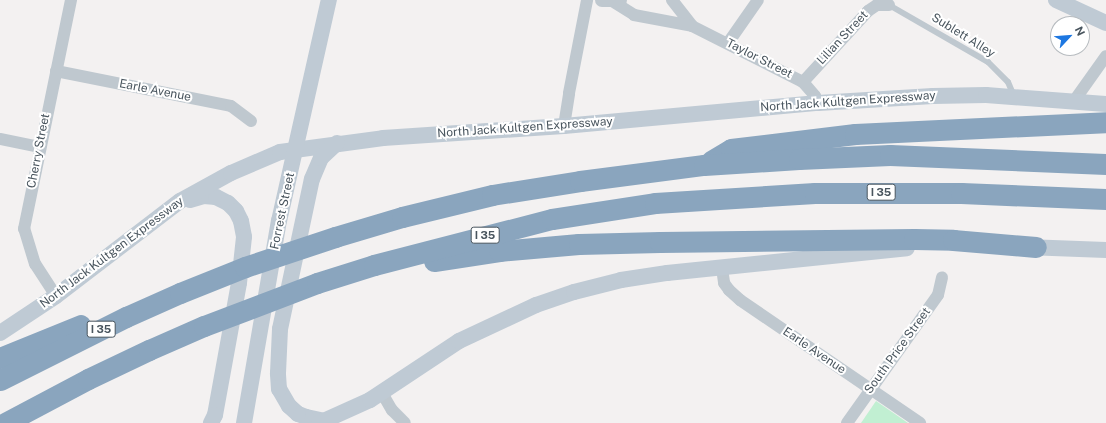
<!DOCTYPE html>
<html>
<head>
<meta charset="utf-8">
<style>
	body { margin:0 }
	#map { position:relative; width:1106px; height:423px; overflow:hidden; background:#f3f1f1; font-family:"Public Sans",sans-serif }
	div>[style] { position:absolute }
	.green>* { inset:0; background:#c1efd2 }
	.service>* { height:6px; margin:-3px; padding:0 3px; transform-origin:3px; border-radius:3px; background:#bfc8cf }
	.minor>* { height:12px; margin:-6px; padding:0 6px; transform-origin:6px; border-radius:6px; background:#bfc8cf }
	.tertiary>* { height:14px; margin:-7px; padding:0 7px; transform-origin:7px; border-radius:7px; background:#bfc8cf }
	.secondary>* { height:16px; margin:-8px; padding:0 8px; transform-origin:8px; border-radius:8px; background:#bfcad4 }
	.motorway>* { height:21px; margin:-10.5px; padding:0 10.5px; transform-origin:10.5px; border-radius:10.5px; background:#8aa5be }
	span { translate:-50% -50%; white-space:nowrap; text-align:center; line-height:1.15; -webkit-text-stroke:4px #fff; paint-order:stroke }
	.shield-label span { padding:1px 3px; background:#fff; border:1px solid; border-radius:3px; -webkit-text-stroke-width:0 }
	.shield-label { font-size:11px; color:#49555e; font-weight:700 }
	.street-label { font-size:12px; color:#49555e }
	.north { position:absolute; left:1050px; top:16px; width:40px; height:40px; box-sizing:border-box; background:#fff; border:1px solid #b6bbbf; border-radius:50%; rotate:64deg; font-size:11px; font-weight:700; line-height:16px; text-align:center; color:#49555e }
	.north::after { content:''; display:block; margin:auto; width:14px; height:18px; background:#1d77e1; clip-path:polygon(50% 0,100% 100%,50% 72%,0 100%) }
</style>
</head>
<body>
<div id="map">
	<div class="green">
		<i style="clip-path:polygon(876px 401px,908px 423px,861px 423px)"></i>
	</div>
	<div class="service">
		<i style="left:889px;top:5px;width:114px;rotate:29.9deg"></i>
		<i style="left:988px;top:62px;width:28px;rotate:45deg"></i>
		<i style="left:1008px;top:82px;width:15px;rotate:67deg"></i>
	</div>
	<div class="minor">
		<i style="left:672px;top:0;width:33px;rotate:52deg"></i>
		<i style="left:692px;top:26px;width:124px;rotate:26.8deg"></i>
		<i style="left:803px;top:82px;width:18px;rotate:49deg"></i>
		<i style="left:815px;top:96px;width:8px;rotate:67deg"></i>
		<i style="left:612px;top:1px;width:26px;rotate:32deg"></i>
		<i style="left:634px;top:15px;width:59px;rotate:10.7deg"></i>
		<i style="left:728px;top:43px;width:52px;rotate:-55.1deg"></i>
		<i style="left:56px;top:71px;width:178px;rotate:11.3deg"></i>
		<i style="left:231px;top:106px;width:25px;rotate:37deg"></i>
		<i style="left:803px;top:82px;width:96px;rotate:-47.5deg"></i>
		<i style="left:868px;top:11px;width:11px;rotate:-34deg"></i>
		<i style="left:877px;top:5px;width:12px"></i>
		<i style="left:1074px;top:101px;width:55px;rotate:-54.6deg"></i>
		<i style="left:564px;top:126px;width:33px;rotate:-81deg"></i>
		<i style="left:569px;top:93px;width:95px;rotate:-79deg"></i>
		<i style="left:0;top:139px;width:41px;rotate:11.3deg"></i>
		<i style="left:722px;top:268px;width:15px;rotate:82deg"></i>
		<i style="left:724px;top:283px;width:9px;rotate:54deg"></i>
		<i style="left:729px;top:290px;width:15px;rotate:42deg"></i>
		<i style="left:740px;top:300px;width:218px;rotate:34.3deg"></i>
		<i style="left:56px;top:296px;width:38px;rotate:-123deg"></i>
		<i style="left:35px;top:264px;width:37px;rotate:-107deg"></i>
		<i style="left:24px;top:229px;width:234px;rotate:-78.4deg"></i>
		<i style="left:382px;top:393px;width:20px;rotate:60deg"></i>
		<i style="left:392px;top:410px;width:18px;rotate:45deg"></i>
		<i style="left:847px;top:423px;width:157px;rotate:-54.6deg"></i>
		<i style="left:938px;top:295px;width:18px;rotate:-77deg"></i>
	</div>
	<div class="tertiary">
		<i style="left:602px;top:0;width:18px"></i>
	</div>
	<div class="secondary">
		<i style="left:1056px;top:0;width:55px;rotate:24.7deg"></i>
		<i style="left:190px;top:200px;width:15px;rotate:-16deg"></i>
		<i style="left:204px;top:196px;width:12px;rotate:5deg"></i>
		<i style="left:216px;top:197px;width:13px;rotate:27deg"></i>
		<i style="left:228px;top:203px;width:11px;rotate:45deg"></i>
		<i style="left:236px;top:211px;width:11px;rotate:63deg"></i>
		<i style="left:241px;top:221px;width:16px;rotate:79deg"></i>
		<i style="left:244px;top:237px;width:46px;rotate:96.2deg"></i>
		<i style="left:239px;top:283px;width:134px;rotate:100.3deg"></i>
		<i style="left:215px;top:415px;width:9px;rotate:117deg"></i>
		<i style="left:1026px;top:247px;width:80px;rotate:2.1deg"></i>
		<i style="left:0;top:333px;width:67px;rotate:-33.5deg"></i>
		<i style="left:56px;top:296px;width:156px;rotate:-37.5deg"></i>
		<i style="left:180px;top:201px;width:58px;rotate:-28.8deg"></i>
		<i style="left:231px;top:173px;width:53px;rotate:-23.2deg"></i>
		<i style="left:280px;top:152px;width:104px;rotate:-7.7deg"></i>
		<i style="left:383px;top:138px;width:181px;rotate:-3.8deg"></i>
		<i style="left:564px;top:126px;width:255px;rotate:-5.2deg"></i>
		<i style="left:818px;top:103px;width:115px;rotate:-3.5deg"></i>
		<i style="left:933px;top:96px;width:53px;rotate:-1.1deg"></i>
		<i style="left:986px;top:95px;width:120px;rotate:4.3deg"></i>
		<i style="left:325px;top:421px;width:19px;rotate:-168deg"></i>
		<i style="left:306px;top:417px;width:9px;rotate:-159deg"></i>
		<i style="left:298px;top:414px;width:12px;rotate:-138deg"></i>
		<i style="left:289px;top:406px;width:20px;rotate:-120deg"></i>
		<i style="left:279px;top:389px;width:16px;rotate:-94deg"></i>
		<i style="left:278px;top:373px;width:44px;rotate:-87.4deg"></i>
		<i style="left:280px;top:329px;width:153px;rotate:-78deg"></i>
		<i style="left:312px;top:179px;width:23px;rotate:-67deg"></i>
		<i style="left:321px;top:158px;width:22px;rotate:-43deg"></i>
		<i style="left:244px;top:423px;width:205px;rotate:-80.2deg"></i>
		<i style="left:279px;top:221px;width:227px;rotate:-77.3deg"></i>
		<i style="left:319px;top:423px;width:56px;rotate:-24.3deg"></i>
		<i style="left:370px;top:400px;width:107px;rotate:-33.5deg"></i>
		<i style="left:459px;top:341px;width:85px;rotate:-25.1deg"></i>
		<i style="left:536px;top:305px;width:40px;rotate:-18.9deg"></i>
		<i style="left:574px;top:292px;width:49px;rotate:-14.3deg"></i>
		<i style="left:621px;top:280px;width:47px;rotate:-8.7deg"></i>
		<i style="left:667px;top:273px;width:241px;rotate:-5.9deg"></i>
	</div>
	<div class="motorway">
		<i style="left:711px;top:161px;width:23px;rotate:-31deg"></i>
		<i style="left:731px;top:149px;width:125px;rotate:-6.9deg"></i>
		<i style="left:855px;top:134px;width:251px;rotate:-2.7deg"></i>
		<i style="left:434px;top:261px;width:66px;rotate:-8.7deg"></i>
		<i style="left:499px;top:251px;width:80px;rotate:-5deg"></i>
		<i style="left:579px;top:244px;width:81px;rotate:-1.4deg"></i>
		<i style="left:660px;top:242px;width:254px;rotate:-0.7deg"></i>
		<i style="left:914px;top:239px;width:39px;rotate:1deg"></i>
		<i style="left:953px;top:240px;width:83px;rotate:4.8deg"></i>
		<i style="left:0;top:358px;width:87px;rotate:-22.2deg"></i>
		<i style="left:0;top:380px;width:141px;rotate:-26.6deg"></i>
		<i style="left:126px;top:317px;width:59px;rotate:-24deg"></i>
		<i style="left:180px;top:293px;width:70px;rotate:-21.8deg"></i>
		<i style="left:245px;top:267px;width:95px;rotate:-18.4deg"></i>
		<i style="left:335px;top:237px;width:70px;rotate:-16.6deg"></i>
		<i style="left:402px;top:217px;width:93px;rotate:-13.7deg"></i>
		<i style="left:492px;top:195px;width:89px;rotate:-9deg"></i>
		<i style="left:580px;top:181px;width:125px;rotate:-7.4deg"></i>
		<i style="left:704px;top:165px;width:95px;rotate:-3.6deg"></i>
		<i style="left:799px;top:159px;width:91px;rotate:-2.5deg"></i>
		<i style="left:890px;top:155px;width:216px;rotate:2.4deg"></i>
		<i style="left:5px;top:423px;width:94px;rotate:-27.9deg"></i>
		<i style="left:88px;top:379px;width:68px;rotate:-25.4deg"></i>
		<i style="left:149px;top:350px;width:60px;rotate:-23.6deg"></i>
		<i style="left:204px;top:326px;width:121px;rotate:-20.8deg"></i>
		<i style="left:317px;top:283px;width:60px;rotate:-17.5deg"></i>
		<i style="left:374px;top:265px;width:184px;rotate:-14.5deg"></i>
		<i style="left:552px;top:219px;width:104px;rotate:-8.8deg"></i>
		<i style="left:655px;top:203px;width:160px;rotate:-3.6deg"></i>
		<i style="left:815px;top:193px;width:146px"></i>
		<i style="left:961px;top:193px;width:145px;rotate:2.4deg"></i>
	</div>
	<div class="shield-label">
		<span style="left:881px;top:192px">I 35</span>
		<span style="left:485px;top:235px">I 35</span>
		<span style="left:101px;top:329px">I 35</span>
	</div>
	<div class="street-label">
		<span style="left:963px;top:36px;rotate:32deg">Sublett Alley</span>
		<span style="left:843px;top:38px;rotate:-47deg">Lilian Street</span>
		<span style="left:759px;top:59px;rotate:27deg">Taylor Street</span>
		<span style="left:155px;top:91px;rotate:11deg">Earle Avenue</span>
		<span style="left:848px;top:102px;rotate:-4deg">North Jack Kultgen Expressway</span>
		<span style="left:525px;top:128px;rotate:-4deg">North Jack Kultgen Expressway</span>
		<span style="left:39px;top:151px;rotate:-79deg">Cherry Street</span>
		<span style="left:283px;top:211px;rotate:-78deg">Forrest Street</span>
		<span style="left:112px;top:253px;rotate:-37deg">North Jack Kultgen Expressway</span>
		<span style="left:814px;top:351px;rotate:34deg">Earle Avenue</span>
		<span style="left:898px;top:351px;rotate:-54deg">South Price Street</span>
	</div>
	<div class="north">N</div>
</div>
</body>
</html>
